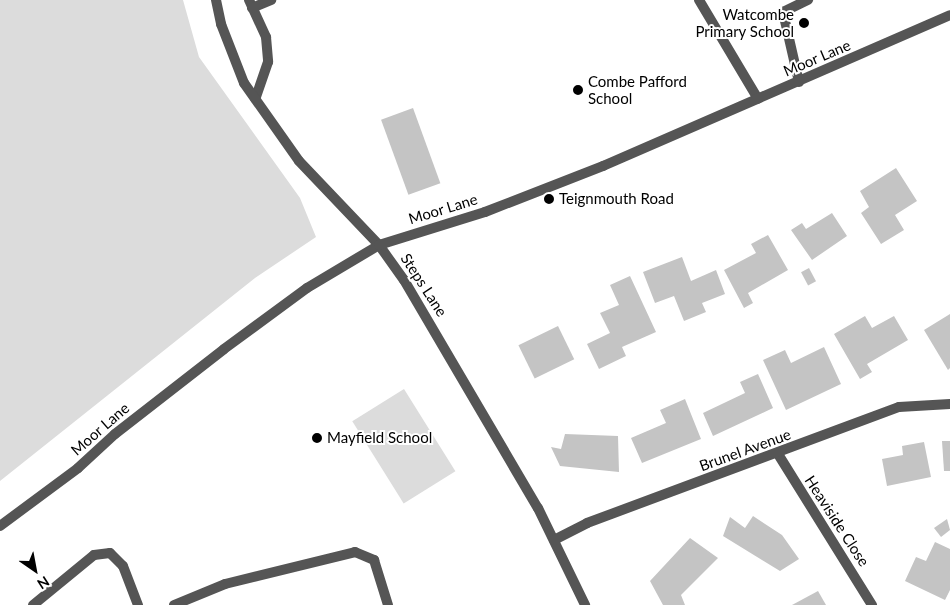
<!DOCTYPE html>
<html>
<head>
<meta charset="utf-8">
<style>
	body { margin:0 }
	#map { position:relative; width:950px; height:605px; overflow:hidden; background:#fff; font-family:Lato,sans-serif }
	div>[style] { position:absolute }
	.green>* { inset:0; background:#dcdcdc; transform-origin:0 0 }
	.building>* { inset:0; background:#c4c4c4; transform-origin:0 0 }
	.service>* { height:10px; margin:-5px; padding:0 5px; transform-origin:5px; border-radius:5px; background:#555 }
	.minor>* { height:10px; margin:-5px; padding:0 5px; transform-origin:5px; border-radius:5px; background:#555 }
	.tertiary>* { height:10px; margin:-5px; padding:0 5px; transform-origin:5px; border-radius:5px; background:#555 }
	.dots>* { width:14px; height:14px; translate:-50% -50%; box-sizing:border-box; border:2px solid #fff; border-radius:50% }
	span { translate:-50% -50%; white-space:nowrap; text-align:center; line-height:1.15; -webkit-text-stroke:4px #fff; paint-order:stroke }
	.poi-label { font-size:15px; color:#000 }
	.right { translate:-100% -50%; text-align:right }
	.left { translate:0 -50%; text-align:left }
	.street-label { font-size:15px; color:#000 }
	.north { position:absolute; left:10px; top:545px; width:50px; height:50px; -webkit-text-stroke:4px #fff; paint-order:stroke; rotate:147deg; font-size:14px; font-weight:700; line-height:20px; text-align:center; color:#000 }
	.north::after { content:''; display:block; margin:auto; width:18px; height:22px; background:#000; clip-path:polygon(50% 0,100% 100%,50% 72%,0 100%) }
</style>
</head>
<body>
<div id="map">
	<div class="green">
		<i style="clip-path:polygon(0 0,183px 0,199px 57px,300px 198px,316px 237px,255px 278px,0 481px)"></i>
		<i style="left:404px;top:389px;width:97px;height:61px;rotate:58deg"></i>
	</div>
	<div class="building">
		<i style="left:413px;top:108px;width:80px;height:34px;rotate:70deg"></i>
		<i style="clip-path:polygon(896px 168px,917px 201px,895px 215px,904px 230px,881px 244px,861px 213px,869px 207px,860px 191px)"></i>
		<i style="clip-path:polygon(832px 213px,847px 236px,812px 260px,791px 230px,802px 223px,806px 229px)"></i>
		<i style="clip-path:polygon(768px 235px,788px 270px,748px 293px,753px 303px,744px 308px,724px 270px,756px 253px,751px 244px)"></i>
		<i style="clip-path:polygon(682px 257px,691px 281px,716px 270px,725px 294px,702px 303px,706px 312px,684px 321px,674px 296px,655px 303px,643px 272px)"></i>
		<i style="left:809px;top:268px;width:15px;height:9px;rotate:62deg"></i>
		<i style="clip-path:polygon(630px 276px,656px 332px,622px 347px,626px 356px,599px 369px,587px 344px,610px 333px,600px 313px,619px 305px,610px 285px)"></i>
		<i style="clip-path:polygon(950px 314px,950px 368px,948px 370px,924px 330px)"></i>
		<i style="clip-path:polygon(865px 316px,872px 328px,894px 316px,908px 340px,867px 364px,872px 372px,860px 379px,834px 334px)"></i>
		<i style="left:558px;top:326px;width:37px;height:44px;rotate:64deg"></i>
		<i style="clip-path:polygon(824px 347px,841px 384px,786px 410px,763px 360px,785px 350px,791px 363px)"></i>
		<i style="clip-path:polygon(758px 374px,773px 408px,713px 436px,703px 413px,745px 393px,740px 382px)"></i>
		<i style="clip-path:polygon(685px 399px,701px 439px,642px 463px,631px 438px,666px 423px,660px 410px)"></i>
		<i style="clip-path:polygon(565px 434px,618px 436px,619px 472px,560px 466px,551px 447px,561px 449px)"></i>
		<i style="clip-path:polygon(942px 441px,950px 441px,950px 471px,944px 471px)"></i>
		<i style="clip-path:polygon(924px 442px,931px 477px,887px 486px,882px 459px,903px 455px,902px 446px)"></i>
		<i style="clip-path:polygon(753px 516px,782px 535px,799px 559px,780px 571px,723px 536px,730px 517px,745px 528px)"></i>
		<i style="clip-path:polygon(947px 519px,950px 530px,941px 537px,934px 528px)"></i>
		<i style="clip-path:polygon(690px 538px,718px 558px,681px 595px,685px 605px,663px 605px,650px 581px)"></i>
		<i style="clip-path:polygon(935px 542px,950px 549px,950px 590px,945px 600px,905px 581px,916px 557px,926px 561px)"></i>
		<i style="clip-path:polygon(818px 591px,826px 605px,792px 605px)"></i>
	</div>
	<div class="service">
		<i style="left:249px;top:0;width:41px;rotate:65.3deg"></i>
		<i style="left:266px;top:37px;width:25px;rotate:85deg"></i>
		<i style="left:268px;top:62px;width:39px;rotate:109deg"></i>
		<i style="left:699px;top:0;width:115px;rotate:59.2deg"></i>
		<i style="left:252px;top:8px;width:21px;rotate:-23deg"></i>
		<i style="left:799px;top:82px;width:72px;rotate:-102.9deg"></i>
		<i style="left:783px;top:12px;width:28px;rotate:-26deg"></i>
		<i style="left:33px;top:605px;width:79px;rotate:-39.3deg"></i>
		<i style="left:94px;top:555px;width:16px;rotate:-7deg"></i>
		<i style="left:110px;top:553px;width:18px;rotate:45deg"></i>
		<i style="left:123px;top:566px;width:42px;rotate:69deg"></i>
		<i style="left:174px;top:605px;width:55px;rotate:-22.4deg"></i>
		<i style="left:225px;top:584px;width:134px;rotate:-13.8deg"></i>
		<i style="left:355px;top:552px;width:21px;rotate:23deg"></i>
		<i style="left:374px;top:560px;width:47px;rotate:72.7deg"></i>
	</div>
	<div class="minor">
		<i style="left:216px;top:0;width:25px;rotate:78deg"></i>
		<i style="left:221px;top:24px;width:63px;rotate:68.7deg"></i>
		<i style="left:244px;top:83px;width:95px;rotate:54.8deg"></i>
		<i style="left:299px;top:161px;width:116px;rotate:46.4deg"></i>
		<i style="left:379px;top:245px;width:43px;rotate:54.5deg"></i>
		<i style="left:404px;top:280px;width:264px;rotate:59.6deg"></i>
		<i style="left:538px;top:508px;width:108px;rotate:64.1deg"></i>
		<i style="left:778px;top:454px;width:178px;rotate:58.1deg"></i>
		<i style="left:554px;top:540px;width:37px;rotate:-27deg"></i>
		<i style="left:587px;top:523px;width:333px;rotate:-20.4deg"></i>
		<i style="left:899px;top:407px;width:51px;rotate:-3.4deg"></i>
	</div>
	<div class="tertiary">
		<i style="left:0;top:526px;width:97px;rotate:-36.6deg"></i>
		<i style="left:78px;top:468px;width:50px;rotate:-42.6deg"></i>
		<i style="left:115px;top:434px;width:138px;rotate:-37.9deg"></i>
		<i style="left:224px;top:349px;width:103px;rotate:-36.3deg"></i>
		<i style="left:307px;top:288px;width:84px;rotate:-30.8deg"></i>
		<i style="left:379px;top:245px;width:111px;rotate:-17.3deg"></i>
		<i style="left:485px;top:212px;width:127px;rotate:-21.3deg"></i>
		<i style="left:603px;top:166px;width:378px;rotate:-23.5deg"></i>
	</div>
	<div class="dots">
		<i style="left:804px;top:23px;background:#000"></i>
		<i style="left:578px;top:90px;background:#000"></i>
		<i style="left:549px;top:199px;background:#000"></i>
		<i style="left:317px;top:438px;background:#000"></i>
	</div>
	<div class="poi-label">
		<span class="right" style="left:794px;top:23px">Watcombe<br>Primary School</span>
		<span class="left" style="left:588px;top:90px">Combe Pafford<br>School</span>
		<span class="left" style="left:559px;top:199px">Teignmouth Road</span>
		<span class="left" style="left:327px;top:438px">Mayfield School</span>
	</div>
	<div class="street-label">
		<span style="left:817px;top:58px;rotate:-23deg">Moor Lane</span>
		<span style="left:443px;top:209px;rotate:-17deg">Moor Lane</span>
		<span style="left:424px;top:285px;rotate:57deg">Steps Lane</span>
		<span style="left:100px;top:429px;rotate:-41deg">Moor Lane</span>
		<span style="left:745px;top:450px;rotate:-20deg">Brunel Avenue</span>
		<span style="left:837px;top:521px;rotate:57deg">Heaviside Close</span>
	</div>
	<div class="north">N</div>
</div>
</body>
</html>
